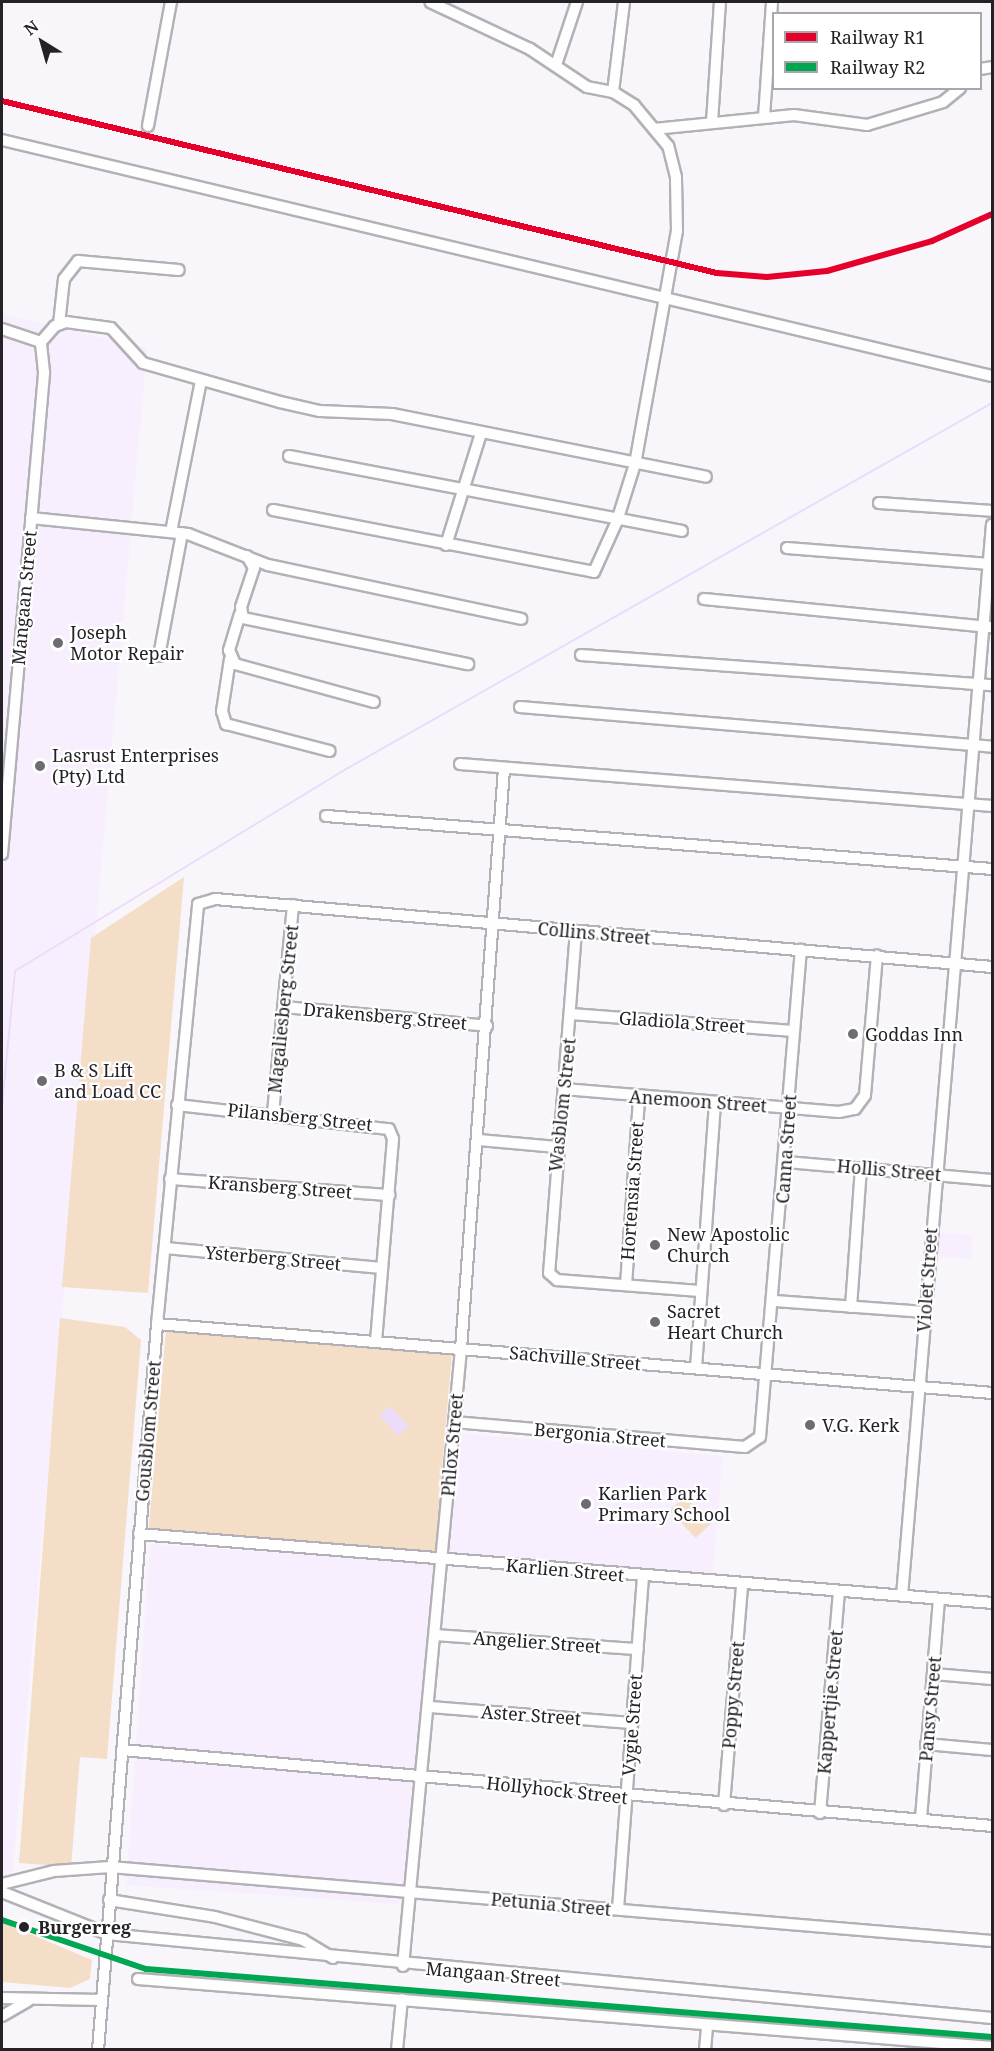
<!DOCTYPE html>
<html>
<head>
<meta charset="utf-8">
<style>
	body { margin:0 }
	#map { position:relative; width:994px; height:2051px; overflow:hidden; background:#f9f6fb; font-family:"Noto Serif",serif }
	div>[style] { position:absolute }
	.built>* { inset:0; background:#f7effd; transform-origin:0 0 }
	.green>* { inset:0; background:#f4dec8; transform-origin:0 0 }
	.water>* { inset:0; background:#ecdbfa; transform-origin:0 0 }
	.stream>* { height:2px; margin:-1px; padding:0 1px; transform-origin:1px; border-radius:1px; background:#ecdbfa }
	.roads { filter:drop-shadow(2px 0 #b3b1b5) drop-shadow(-2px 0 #b3b1b5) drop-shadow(0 2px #b3b1b5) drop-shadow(0 -2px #b3b1b5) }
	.minor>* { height:10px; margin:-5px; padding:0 5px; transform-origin:5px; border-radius:5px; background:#fefefe }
	.rail-1>* { height:6px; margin:-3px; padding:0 3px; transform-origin:3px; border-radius:3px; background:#e4002b }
	.rail-2>* { height:6px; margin:-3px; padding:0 3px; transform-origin:3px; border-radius:3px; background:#00a651 }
	.dots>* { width:16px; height:16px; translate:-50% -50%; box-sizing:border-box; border:3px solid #fff; border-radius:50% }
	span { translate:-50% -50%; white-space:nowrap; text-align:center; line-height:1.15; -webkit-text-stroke:4.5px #fff; paint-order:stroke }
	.street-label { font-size:18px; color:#252227 }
	.poi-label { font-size:18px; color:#252227 }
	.left { translate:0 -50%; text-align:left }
	.stop-label { font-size:18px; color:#252227; font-weight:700 }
	.frame { position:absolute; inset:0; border:3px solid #252227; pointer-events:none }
	.legend { position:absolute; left:772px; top:12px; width:210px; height:78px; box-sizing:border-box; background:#fff; border:2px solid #a8a7a9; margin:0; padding:8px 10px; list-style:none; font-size:18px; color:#252227 }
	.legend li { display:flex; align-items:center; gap:12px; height:30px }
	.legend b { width:30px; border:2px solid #a8a7a9 }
	.north { position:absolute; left:12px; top:12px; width:60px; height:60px; -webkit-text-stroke:4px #fff; paint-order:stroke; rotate:323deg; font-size:16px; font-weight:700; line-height:24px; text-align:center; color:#252227 }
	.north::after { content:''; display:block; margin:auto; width:21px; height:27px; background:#252227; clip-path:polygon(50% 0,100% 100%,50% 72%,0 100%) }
</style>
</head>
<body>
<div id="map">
	<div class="built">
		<i style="clip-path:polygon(2px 314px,147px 348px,12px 1879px,2px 1875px)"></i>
		<i style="left:939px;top:1233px;width:34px;height:24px;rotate:3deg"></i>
		<i style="left:460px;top:1433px;width:264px;height:121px;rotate:5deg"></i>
		<i style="left:150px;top:1544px;width:286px;height:342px;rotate:4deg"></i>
	</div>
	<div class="green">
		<i style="clip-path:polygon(184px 877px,148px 1293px,62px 1287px,91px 938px)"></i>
		<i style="clip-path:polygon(60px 1318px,125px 1327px,141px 1340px,107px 1759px,80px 1757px,71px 1867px,19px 1863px)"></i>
		<i style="left:166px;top:1330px;width:287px;height:201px;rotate:5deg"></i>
		<i style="left:685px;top:1496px;width:38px;height:21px;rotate:47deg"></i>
		<i style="clip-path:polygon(2px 1922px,92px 1960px,90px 1979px,70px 1988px,2px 1982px)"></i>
	</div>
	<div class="water">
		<i style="left:389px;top:1406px;width:28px;height:14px;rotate:45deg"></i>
	</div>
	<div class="stream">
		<i style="left:2px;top:1106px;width:136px;rotate:-84.5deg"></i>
		<i style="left:15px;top:971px;width:390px;rotate:-31.4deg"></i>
		<i style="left:348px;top:768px;width:740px;rotate:-29.54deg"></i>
	</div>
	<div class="roads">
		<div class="minor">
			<i style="left:556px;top:65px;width:66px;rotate:-71.6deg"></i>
			<i style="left:980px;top:69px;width:12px;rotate:-9deg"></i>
			<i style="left:613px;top:92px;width:91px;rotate:-83deg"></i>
			<i style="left:764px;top:117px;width:115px;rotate:-86deg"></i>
			<i style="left:712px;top:122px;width:120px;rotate:-86.2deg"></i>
			<i style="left:148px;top:126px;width:126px;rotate:-79.5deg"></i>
			<i style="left:654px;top:129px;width:141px;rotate:-5.7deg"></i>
			<i style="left:794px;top:115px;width:74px;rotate:7.8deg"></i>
			<i style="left:867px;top:125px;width:79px;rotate:-16.8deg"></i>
			<i style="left:943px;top:102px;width:22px;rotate:-39deg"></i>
			<i style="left:2px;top:140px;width:1018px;rotate:13.41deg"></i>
			<i style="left:59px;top:324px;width:45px;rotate:-83.7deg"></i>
			<i style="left:64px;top:279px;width:23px;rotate:-52deg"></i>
			<i style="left:78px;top:261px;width:101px;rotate:5.1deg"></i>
			<i style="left:2px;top:329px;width:41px;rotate:18.4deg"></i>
			<i style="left:41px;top:342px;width:21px;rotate:-49deg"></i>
			<i style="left:55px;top:326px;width:12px;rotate:-20deg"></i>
			<i style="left:66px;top:322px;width:45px;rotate:7.6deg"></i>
			<i style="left:111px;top:328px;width:47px;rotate:47.6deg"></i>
			<i style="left:143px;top:363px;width:142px;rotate:15.9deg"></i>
			<i style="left:280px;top:402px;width:41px;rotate:12.7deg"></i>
			<i style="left:320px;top:411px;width:72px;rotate:2.4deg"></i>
			<i style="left:392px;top:414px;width:320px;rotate:11.3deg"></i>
			<i style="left:289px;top:456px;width:400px;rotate:10.8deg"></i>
			<i style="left:879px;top:503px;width:113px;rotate:4deg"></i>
			<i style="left:273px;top:510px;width:327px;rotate:10.9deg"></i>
			<i style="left:594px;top:572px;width:56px;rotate:-65.7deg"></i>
			<i style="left:617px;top:521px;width:60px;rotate:-72.5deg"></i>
			<i style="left:635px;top:464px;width:237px;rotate:-79.8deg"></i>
			<i style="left:677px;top:231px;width:54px;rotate:-91.1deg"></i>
			<i style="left:676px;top:177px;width:32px;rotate:-104deg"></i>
			<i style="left:668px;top:146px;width:53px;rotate:-129.7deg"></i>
			<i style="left:634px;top:105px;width:25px;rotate:-148deg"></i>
			<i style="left:613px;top:92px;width:26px;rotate:-169deg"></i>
			<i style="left:587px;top:87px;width:69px;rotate:-146.3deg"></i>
			<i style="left:530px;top:49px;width:110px;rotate:-154.8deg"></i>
			<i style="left:31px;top:518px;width:158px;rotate:5.8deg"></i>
			<i style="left:188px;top:534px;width:86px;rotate:21.2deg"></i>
			<i style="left:268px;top:565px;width:259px;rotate:12deg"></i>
			<i style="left:171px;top:532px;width:155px;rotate:-78.8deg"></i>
			<i style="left:446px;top:545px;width:117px;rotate:-72.6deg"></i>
			<i style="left:787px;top:548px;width:206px;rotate:4.5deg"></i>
			<i style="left:247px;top:556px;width:14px;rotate:60deg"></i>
			<i style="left:254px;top:568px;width:41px;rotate:108.4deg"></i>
			<i style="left:241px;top:607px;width:11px;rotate:80deg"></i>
			<i style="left:243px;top:618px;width:230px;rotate:11.6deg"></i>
			<i style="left:704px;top:599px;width:289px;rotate:5.6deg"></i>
			<i style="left:240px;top:614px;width:38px;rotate:107deg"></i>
			<i style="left:229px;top:650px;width:15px;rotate:67deg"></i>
			<i style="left:235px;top:664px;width:144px;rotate:15.3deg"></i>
			<i style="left:581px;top:655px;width:412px;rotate:4.2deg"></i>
			<i style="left:159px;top:656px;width:125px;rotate:-79.4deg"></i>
			<i style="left:230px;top:659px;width:53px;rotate:98.7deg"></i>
			<i style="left:222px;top:711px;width:14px;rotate:73deg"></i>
			<i style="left:226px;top:724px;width:107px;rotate:14.6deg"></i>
			<i style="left:520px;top:707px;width:474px;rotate:4.8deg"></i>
			<i style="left:460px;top:764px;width:534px;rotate:4.51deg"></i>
			<i style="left:326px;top:816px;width:668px;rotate:4.55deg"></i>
			<i style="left:2px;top:854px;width:484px;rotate:-85deg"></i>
			<i style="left:44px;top:372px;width:30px;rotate:-96deg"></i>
			<i style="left:576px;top:931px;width:343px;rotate:94.5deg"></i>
			<i style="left:549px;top:1273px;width:11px;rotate:41deg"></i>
			<i style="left:557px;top:1280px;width:143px;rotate:4.4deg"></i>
			<i style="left:284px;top:1007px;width:204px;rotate:5.3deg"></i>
			<i style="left:571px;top:1014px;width:223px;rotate:4.4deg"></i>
			<i style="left:564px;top:1089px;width:276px;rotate:4.8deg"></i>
			<i style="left:839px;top:1112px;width:16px;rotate:-11deg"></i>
			<i style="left:855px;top:1109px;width:17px;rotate:-54deg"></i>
			<i style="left:865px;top:1095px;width:140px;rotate:-85.1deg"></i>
			<i style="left:177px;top:1105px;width:213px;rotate:6.5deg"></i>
			<i style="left:389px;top:1129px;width:11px;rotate:68deg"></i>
			<i style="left:393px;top:1139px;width:202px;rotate:94.8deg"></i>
			<i style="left:273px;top:1113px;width:209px;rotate:-84.5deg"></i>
			<i style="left:479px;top:1140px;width:78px;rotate:5.1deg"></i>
			<i style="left:786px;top:1162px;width:207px;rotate:5deg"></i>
			<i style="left:170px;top:1179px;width:220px;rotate:4.2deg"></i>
			<i style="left:165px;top:1248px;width:218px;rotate:5.3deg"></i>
			<i style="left:626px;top:1285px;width:188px;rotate:-86deg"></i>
			<i style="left:775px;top:1301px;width:150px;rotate:4.2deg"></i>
			<i style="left:851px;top:1307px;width:139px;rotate:-85.9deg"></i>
			<i style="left:157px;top:1324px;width:838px;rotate:4.72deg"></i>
			<i style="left:696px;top:1368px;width:266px;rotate:-85.9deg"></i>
			<i style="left:454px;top:1422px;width:292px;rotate:4.9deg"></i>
			<i style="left:745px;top:1447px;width:18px;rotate:-34deg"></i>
			<i style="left:760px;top:1437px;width:489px;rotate:-85.2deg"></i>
			<i style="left:139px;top:1534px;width:856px;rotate:4.62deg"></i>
			<i style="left:902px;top:1596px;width:1075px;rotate:-85.2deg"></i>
			<i style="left:436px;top:1635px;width:202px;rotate:4deg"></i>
			<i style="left:934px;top:1674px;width:58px;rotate:4.9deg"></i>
			<i style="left:429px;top:1707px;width:204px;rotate:4.5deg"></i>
			<i style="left:926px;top:1744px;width:66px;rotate:5.2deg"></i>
			<i style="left:122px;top:1750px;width:873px;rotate:4.99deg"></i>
			<i style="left:724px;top:1805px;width:221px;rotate:-85.3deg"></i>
			<i style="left:820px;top:1813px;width:222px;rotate:-85.1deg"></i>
			<i style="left:921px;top:1818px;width:219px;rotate:-85.3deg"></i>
			<i style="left:2px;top:1884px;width:54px;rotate:-14deg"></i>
			<i style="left:54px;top:1871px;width:56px;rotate:-4.1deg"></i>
			<i style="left:110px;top:1867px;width:885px;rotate:4.8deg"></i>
			<i style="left:2px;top:1892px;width:113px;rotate:21.8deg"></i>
			<i style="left:107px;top:1934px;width:889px;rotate:5.42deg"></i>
			<i style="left:109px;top:1900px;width:107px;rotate:9.1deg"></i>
			<i style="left:215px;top:1917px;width:91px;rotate:14.6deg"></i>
			<i style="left:303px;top:1940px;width:35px;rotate:31deg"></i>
			<i style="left:618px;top:1909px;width:334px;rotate:-85.7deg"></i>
			<i style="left:403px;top:1966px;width:620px;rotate:-84.63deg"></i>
			<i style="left:461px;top:1349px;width:582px;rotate:-85.76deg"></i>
			<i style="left:138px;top:1979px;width:857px;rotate:4.55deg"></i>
			<i style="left:2px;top:1998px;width:99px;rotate:1.2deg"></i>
			<i style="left:2px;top:2016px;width:30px;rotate:-30deg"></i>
			<i style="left:98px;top:2050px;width:728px;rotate:-85.35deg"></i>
			<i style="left:157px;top:1324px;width:422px;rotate:-84.4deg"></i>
			<i style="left:198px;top:904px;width:18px;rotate:-16deg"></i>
			<i style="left:215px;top:899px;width:780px;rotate:5deg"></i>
			<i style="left:397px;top:2050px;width:51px;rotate:-84.4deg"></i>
			<i style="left:705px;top:2050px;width:25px;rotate:-85deg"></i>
		</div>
	</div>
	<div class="rail-1">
		<i style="left:2px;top:101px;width:735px;rotate:13.53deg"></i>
		<i style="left:717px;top:273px;width:50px;rotate:4.6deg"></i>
		<i style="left:767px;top:277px;width:60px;rotate:-5.7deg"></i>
		<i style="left:827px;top:271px;width:109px;rotate:-15.9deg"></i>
		<i style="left:932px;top:241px;width:66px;rotate:-24.2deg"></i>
	</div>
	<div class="rail-2">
		<i style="left:2px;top:1920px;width:152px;rotate:18.8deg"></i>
		<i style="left:146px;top:1969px;width:849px;rotate:4.6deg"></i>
	</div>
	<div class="dots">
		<i style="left:58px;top:643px;background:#6f6c71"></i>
		<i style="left:40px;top:766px;background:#6f6c71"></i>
		<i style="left:853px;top:1034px;background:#6f6c71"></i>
		<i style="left:42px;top:1081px;background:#6f6c71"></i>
		<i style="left:655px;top:1245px;background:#6f6c71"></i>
		<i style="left:655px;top:1322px;background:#6f6c71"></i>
		<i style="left:810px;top:1425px;background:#6f6c71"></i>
		<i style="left:586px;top:1504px;background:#6f6c71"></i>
		<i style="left:24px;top:1927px;background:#252227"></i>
	</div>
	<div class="street-label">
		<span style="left:24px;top:598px;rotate:-85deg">Mangaan Street</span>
		<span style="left:594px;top:933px;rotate:5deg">Collins Street</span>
		<span style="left:283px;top:1009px;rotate:-84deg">Magaliesberg Street</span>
		<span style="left:385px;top:1016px;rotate:5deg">Drakensberg Street</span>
		<span style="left:682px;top:1022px;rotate:4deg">Gladiola Street</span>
		<span style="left:698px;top:1101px;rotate:4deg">Anemoon Street</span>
		<span style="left:562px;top:1105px;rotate:-84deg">Wasblom Street</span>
		<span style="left:300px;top:1117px;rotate:6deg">Pilansberg Street</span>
		<span style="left:786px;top:1149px;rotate:-86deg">Canna Street</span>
		<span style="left:889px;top:1170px;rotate:5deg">Hollis Street</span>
		<span style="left:280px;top:1187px;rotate:4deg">Kransberg Street</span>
		<span style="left:632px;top:1191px;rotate:-86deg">Hortensia Street</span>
		<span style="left:273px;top:1258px;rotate:5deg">Ysterberg Street</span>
		<span style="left:927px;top:1280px;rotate:-86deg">Violet Street</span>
		<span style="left:575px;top:1358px;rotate:5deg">Sachville Street</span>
		<span style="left:148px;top:1431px;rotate:-85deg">Gousblom Street</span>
		<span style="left:600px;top:1435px;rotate:5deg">Bergonia Street</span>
		<span style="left:452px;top:1445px;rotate:-85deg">Phlox Street</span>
		<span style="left:565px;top:1570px;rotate:5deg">Karlien Street</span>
		<span style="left:537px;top:1642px;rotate:4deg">Angelier Street</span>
		<span style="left:733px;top:1695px;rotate:-85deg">Poppy Street</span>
		<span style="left:830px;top:1702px;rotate:-85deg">Kappertjie Street</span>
		<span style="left:930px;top:1709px;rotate:-85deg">Pansy Street</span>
		<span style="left:531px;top:1715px;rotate:4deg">Aster Street</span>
		<span style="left:632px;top:1725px;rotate:-86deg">Vygie Street</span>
		<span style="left:557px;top:1790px;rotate:6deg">Hollyhock Street</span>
		<span style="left:551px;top:1904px;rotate:5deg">Petunia Street</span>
		<span style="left:493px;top:1974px;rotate:5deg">Mangaan Street</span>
	</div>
	<div class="poi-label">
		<span class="left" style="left:70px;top:643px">Joseph<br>Motor Repair</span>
		<span class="left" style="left:52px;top:766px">Lasrust Enterprises<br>(Pty) Ltd</span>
		<span class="left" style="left:865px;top:1034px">Goddas Inn</span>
		<span class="left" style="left:54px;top:1081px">B &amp; S Lift<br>and Load CC</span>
		<span class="left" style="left:667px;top:1245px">New Apostolic<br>Church</span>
		<span class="left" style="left:667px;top:1322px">Sacret<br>Heart Church</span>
		<span class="left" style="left:822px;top:1425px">V.G. Kerk</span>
		<span class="left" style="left:598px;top:1504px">Karlien Park<br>Primary School</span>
	</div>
	<div class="stop-label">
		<span class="left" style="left:38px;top:1927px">Burgerreg</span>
	</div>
	<div class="frame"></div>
	<ul class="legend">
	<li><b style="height:8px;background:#e4002b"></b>Railway R1</li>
	<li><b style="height:8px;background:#00a651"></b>Railway R2</li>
	</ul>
	<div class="north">N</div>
</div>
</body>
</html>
